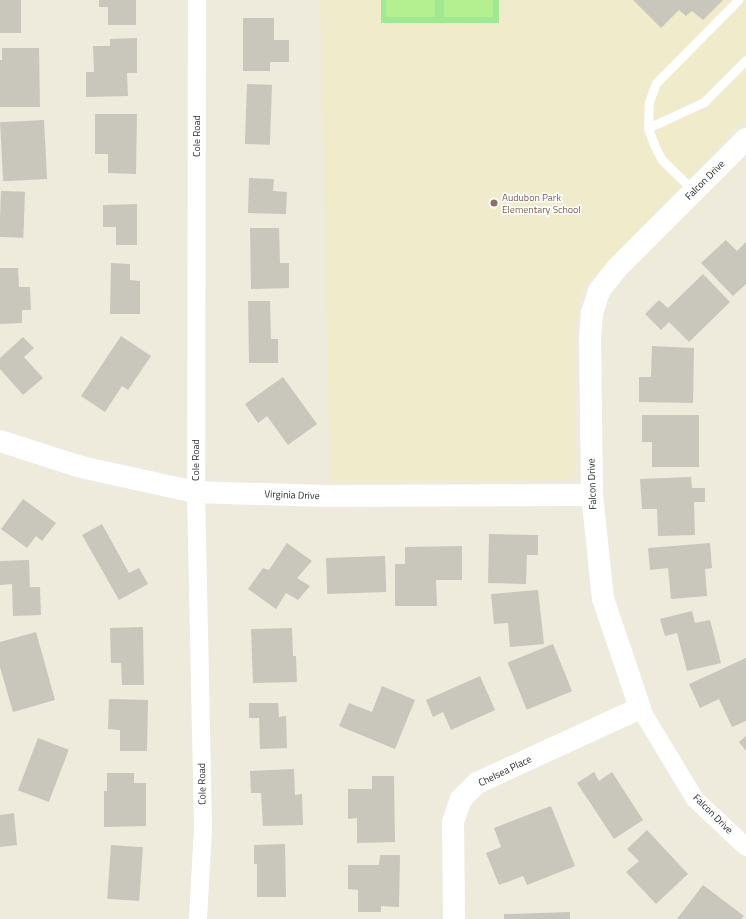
<!DOCTYPE html>
<html>
<head>
<meta charset="utf-8">
<style>
	body { margin:0 }
	#map { position:relative; width:746px; height:919px; overflow:hidden; background:#eeeadc; font-family:"Titillium Web",sans-serif }
	div>[style] { position:absolute }
	.education>* { inset:0; background:#f0ebca }
	.green>* { inset:0; background:#a1e895; transform-origin:0 0 }
	.pitch>* { inset:0; background:#b4f090; transform-origin:0 0 }
	.building>* { inset:0; background:#c9c6bc; transform-origin:0 0 }
	.lane>* { height:9px; margin:-4.5px; padding:0 4.5px; transform-origin:4.5px; border-radius:4.5px; background:#fff }
	.street>* { height:18px; margin:-9px; padding:0 9px; transform-origin:9px; border-radius:9px; background:#fff }
	.secondary>* { height:22px; margin:-11px; padding:0 11px; transform-origin:11px; border-radius:11px; background:#fff }
	.dots>* { width:11px; height:11px; translate:-50% -50%; box-sizing:border-box; border:2px solid #fff; border-radius:50% }
	span { translate:-50% -50%; white-space:nowrap; text-align:center; line-height:1.15; -webkit-text-stroke:3px #fff; paint-order:stroke }
	.street-label { font-size:10px; color:#2b2b2b }
	.education-label { font-size:10px; color:#785e54 }
	.left { translate:0 -50%; text-align:left }
</style>
</head>
<body>
<div id="map">
	<div class="education">
		<i style="clip-path:polygon(320px 0,746px 0,746px 118px,582px 289px,578px 303px,575px 338px,576px 467px,574px 477px,564px 480px,330px 481px)"></i>
	</div>
	<div class="green">
		<i style="left:381px;top:0;width:118px;height:23px"></i>
	</div>
	<div class="pitch">
		<i style="left:386px;top:0;width:49px;height:17px"></i>
		<i style="left:444px;top:0;width:49px;height:17px"></i>
	</div>
	<div class="building">
		<i style="left:0;top:0;width:21px;height:33px"></i>
		<i style="clip-path:polygon(99px 0,136px 0,136px 25px,108px 25px,108px 7px,99px 7px)"></i>
		<i style="clip-path:polygon(633px 0,723px 0,703px 20px,692px 11px,686px 16px,679px 10px,661px 28px)"></i>
		<i style="clip-path:polygon(243px 18px,274px 18px,274px 40px,289px 40px,289px 62px,270px 62px,270px 71px,243px 71px)"></i>
		<i style="clip-path:polygon(137px 38px,137px 73px,127px 73px,128px 96px,86px 97px,86px 72px,94px 72px,93px 46px,110px 46px,110px 39px)"></i>
		<i style="clip-path:polygon(2px 48px,39px 48px,40px 107px,0 107px,0 60px,2px 60px)"></i>
		<i style="left:247px;top:84px;width:25px;height:60px;rotate:2deg"></i>
		<i style="clip-path:polygon(95px 114px,137px 114px,136px 174px,108px 173px,108px 154px,95px 154px)"></i>
		<i style="left:44px;top:120px;width:59px;height:44px;rotate:87deg"></i>
		<i style="clip-path:polygon(249px 178px,274px 179px,273px 191px,287px 192px,286px 214px,248px 213px)"></i>
		<i style="left:1px;top:191px;width:24px;height:46px;rotate:2deg"></i>
		<i style="clip-path:polygon(137px 204px,137px 245px,116px 245px,116px 227px,103px 227px,103px 205px)"></i>
		<i style="clip-path:polygon(250px 228px,279px 228px,280px 263px,289px 263px,289px 288px,251px 289px)"></i>
		<i style="clip-path:polygon(726px 240px,737px 251px,746px 242px,746px 284px,733px 296px,701px 263px)"></i>
		<i style="clip-path:polygon(111px 263px,130px 264px,130px 280px,140px 281px,140px 314px,110px 314px)"></i>
		<i style="clip-path:polygon(0 268px,18px 268px,19px 287px,30px 287px,31px 310px,22px 310px,22px 323px,0 324px)"></i>
		<i style="clip-path:polygon(703px 274px,730px 302px,689px 342px,669px 322px,661px 330px,645px 314px,659px 300px,668px 308px)"></i>
		<i style="clip-path:polygon(248px 301px,270px 301px,271px 339px,278px 339px,278px 363px,249px 363px)"></i>
		<i style="clip-path:polygon(121px 336px,151px 356px,128px 390px,122px 386px,105px 412px,81px 396px)"></i>
		<i style="clip-path:polygon(23px 337px,34px 348px,24px 357px,43px 378px,23px 395px,0 369px,0 358px)"></i>
		<i style="clip-path:polygon(652px 346px,694px 348px,693px 403px,639px 402px,639px 377px,651px 377px)"></i>
		<i style="clip-path:polygon(283px 377px,317px 424px,288px 445px,267px 416px,258px 423px,245px 404px)"></i>
		<i style="clip-path:polygon(642px 415px,699px 415px,699px 467px,652px 467px,652px 442px,642px 442px)"></i>
		<i style="clip-path:polygon(691px 477px,692px 488px,705px 488px,705px 502px,694px 502px,695px 535px,658px 536px,657px 509px,642px 509px,640px 479px)"></i>
		<i style="clip-path:polygon(23px 499px,56px 523px,42px 541px,36px 536px,27px 548px,1px 529px)"></i>
		<i style="clip-path:polygon(102px 524px,129px 573px,139px 568px,148px 584px,119px 600px,82px 535px)"></i>
		<i style="clip-path:polygon(489px 534px,538px 535px,538px 555px,527px 555px,526px 584px,488px 583px)"></i>
		<i style="clip-path:polygon(287px 543px,312px 561px,297px 578px,310px 586px,298px 600px,286px 593px,276px 609px,248px 589px,263px 568px,269px 570px)"></i>
		<i style="clip-path:polygon(710px 543px,712px 568px,705px 569px,707px 596px,671px 599px,668px 568px,650px 570px,648px 548px)"></i>
		<i style="clip-path:polygon(462px 546px,462px 580px,436px 580px,437px 606px,395px 606px,395px 564px,405px 564px,405px 547px)"></i>
		<i style="left:385px;top:556px;width:36px;height:59px;rotate:88deg"></i>
		<i style="clip-path:polygon(29px 560px,30px 587px,40px 587px,41px 615px,13px 616px,12px 584px,0 585px,0 561px)"></i>
		<i style="clip-path:polygon(538px 590px,544px 644px,510px 647px,508px 623px,494px 624px,491px 594px)"></i>
		<i style="clip-path:polygon(692px 611px,695px 623px,710px 620px,721px 663px,687px 671px,677px 633px,665px 636px,660px 619px)"></i>
		<i style="clip-path:polygon(143px 627px,144px 685px,122px 685px,121px 663px,111px 663px,110px 628px)"></i>
		<i style="clip-path:polygon(292px 628px,293px 656px,296px 656px,297px 682px,253px 683px,251px 629px)"></i>
		<i style="clip-path:polygon(36px 632px,55px 700px,13px 712px,0 667px,0 642px)"></i>
		<i style="left:553px;top:644px;width:51px;height:49px;rotate:68deg"></i>
		<i style="clip-path:polygon(746px 658px,746px 721px,732px 727px,719px 699px,700px 708px,689px 684px)"></i>
		<i style="clip-path:polygon(480px 676px,495px 710px,451px 730px,443px 712px,433px 717px,426px 700px)"></i>
		<i style="clip-path:polygon(382px 686px,415px 700px,395px 749px,339px 726px,349px 703px,372px 712px)"></i>
		<i style="clip-path:polygon(109px 699px,148px 700px,147px 751px,120px 751px,120px 730px,108px 729px)"></i>
		<i style="clip-path:polygon(249px 703px,278px 703px,279px 717px,286px 716px,287px 748px,260px 749px,259px 718px,249px 718px)"></i>
		<i style="clip-path:polygon(746px 736px,746px 751px,739px 742px)"></i>
		<i style="left:38px;top:738px;width:33px;height:56px;rotate:21deg"></i>
		<i style="clip-path:polygon(294px 769px,295px 795px,302px 794px,303px 825px,263px 826px,261px 793px,251px 793px,250px 771px)"></i>
		<i style="clip-path:polygon(594px 772px,599px 781px,612px 772px,643px 820px,614px 839px,577px 783px)"></i>
		<i style="clip-path:polygon(107px 773px,134px 773px,134px 783px,146px 783px,146px 826px,104px 827px,104px 791px,107px 791px)"></i>
		<i style="clip-path:polygon(372px 776px,394px 776px,395px 842px,357px 843px,357px 818px,348px 819px,348px 789px,372px 789px)"></i>
		<i style="clip-path:polygon(551px 806px,575px 866px,527px 885px,523px 876px,499px 885px,486px 853px,501px 847px,494px 828px)"></i>
		<i style="clip-path:polygon(14px 813px,17px 845px,0 847px,0 815px)"></i>
		<i style="clip-path:polygon(647px 830px,688px 874px,656px 904px,626px 872px,639px 861px,627px 849px)"></i>
		<i style="clip-path:polygon(285px 844px,286px 897px,257px 897px,257px 864px,254px 864px,254px 845px)"></i>
		<i style="left:111px;top:845px;width:32px;height:54px;rotate:4deg"></i>
		<i style="clip-path:polygon(380px 855px,400px 855px,399px 907px,381px 906px,381px 912px,358px 912px,358px 890px,348px 889px,348px 865px,379px 865px)"></i>
		<i style="clip-path:polygon(703px 885px,744px 916px,741px 919px,677px 919px)"></i>
		<i style="clip-path:polygon(570px 912px,570px 919px,504px 919px,504px 914px)"></i>
	</div>
	<div class="lane">
		<i style="left:648px;top:128px;width:62px;rotate:-24.9deg"></i>
		<i style="left:704px;top:102px;width:59px;rotate:-45deg"></i>
		<i style="left:694px;top:191px;width:45px;rotate:-135.9deg"></i>
		<i style="left:662px;top:160px;width:17px;rotate:-118deg"></i>
		<i style="left:654px;top:145px;width:18px;rotate:-109deg"></i>
		<i style="left:648px;top:128px;width:26px;rotate:-88deg"></i>
		<i style="left:649px;top:102px;width:20px;rotate:-70deg"></i>
		<i style="left:656px;top:83px;width:117px;rotate:-45.3deg"></i>
	</div>
	<div class="street">
		<i style="left:197px;top:0;width:492px;rotate:90.1deg"></i>
		<i style="left:196px;top:492px;width:337px;rotate:88.8deg"></i>
		<i style="left:203px;top:829px;width:90px;rotate:93.2deg"></i>
		<i style="left:640px;top:708px;width:106px;rotate:58.9deg"></i>
		<i style="left:695px;top:799px;width:70px;rotate:43.3deg"></i>
	</div>
	<div class="secondary">
		<i style="left:0;top:441px;width:85px;rotate:17.8deg"></i>
		<i style="left:81px;top:467px;width:118px;rotate:12.3deg"></i>
		<i style="left:196px;top:492px;width:129px;rotate:1.8deg"></i>
		<i style="left:325px;top:496px;width:267px;rotate:-0.2deg"></i>
		<i style="left:454px;top:919px;width:97px;rotate:-90.6deg"></i>
		<i style="left:453px;top:822px;width:24px;rotate:-71deg"></i>
		<i style="left:461px;top:799px;width:23px;rotate:-45deg"></i>
		<i style="left:477px;top:783px;width:179px;rotate:-24.7deg"></i>
		<i style="left:640px;top:708px;width:115px;rotate:-108.7deg"></i>
		<i style="left:603px;top:599px;width:105px;rotate:-96deg"></i>
		<i style="left:592px;top:495px;width:155px;rotate:-90.7deg"></i>
		<i style="left:590px;top:340px;width:27px;rotate:-86deg"></i>
		<i style="left:592px;top:313px;width:23px;rotate:-72deg"></i>
		<i style="left:599px;top:291px;width:28px;rotate:-52deg"></i>
		<i style="left:616px;top:269px;width:184px;rotate:-45deg"></i>
	</div>
	<div class="dots">
		<i style="left:494px;top:203px;background:#8d6e63"></i>
	</div>
	<div class="street-label">
		<span style="left:197px;top:136px;rotate:-90deg">Cole Road</span>
		<span style="left:705px;top:180px;rotate:-45deg">Falcon Drive</span>
		<span style="left:196px;top:460px;rotate:-90deg">Cole Road</span>
		<span style="left:592px;top:484px;rotate:-92deg">Falcon Drive</span>
		<span style="left:292px;top:495px;rotate:2deg">Virginia Drive</span>
		<span style="left:505px;top:771px;rotate:-26deg">Chelsea Place</span>
		<span style="left:202px;top:784px;rotate:-91deg">Cole Road</span>
		<span style="left:713px;top:814px;rotate:45deg">Falcon Drive</span>
	</div>
	<div class="education-label">
		<span class="left" style="left:502px;top:203px">Audubon Park<br>Elementary School</span>
	</div>
</div>
</body>
</html>
